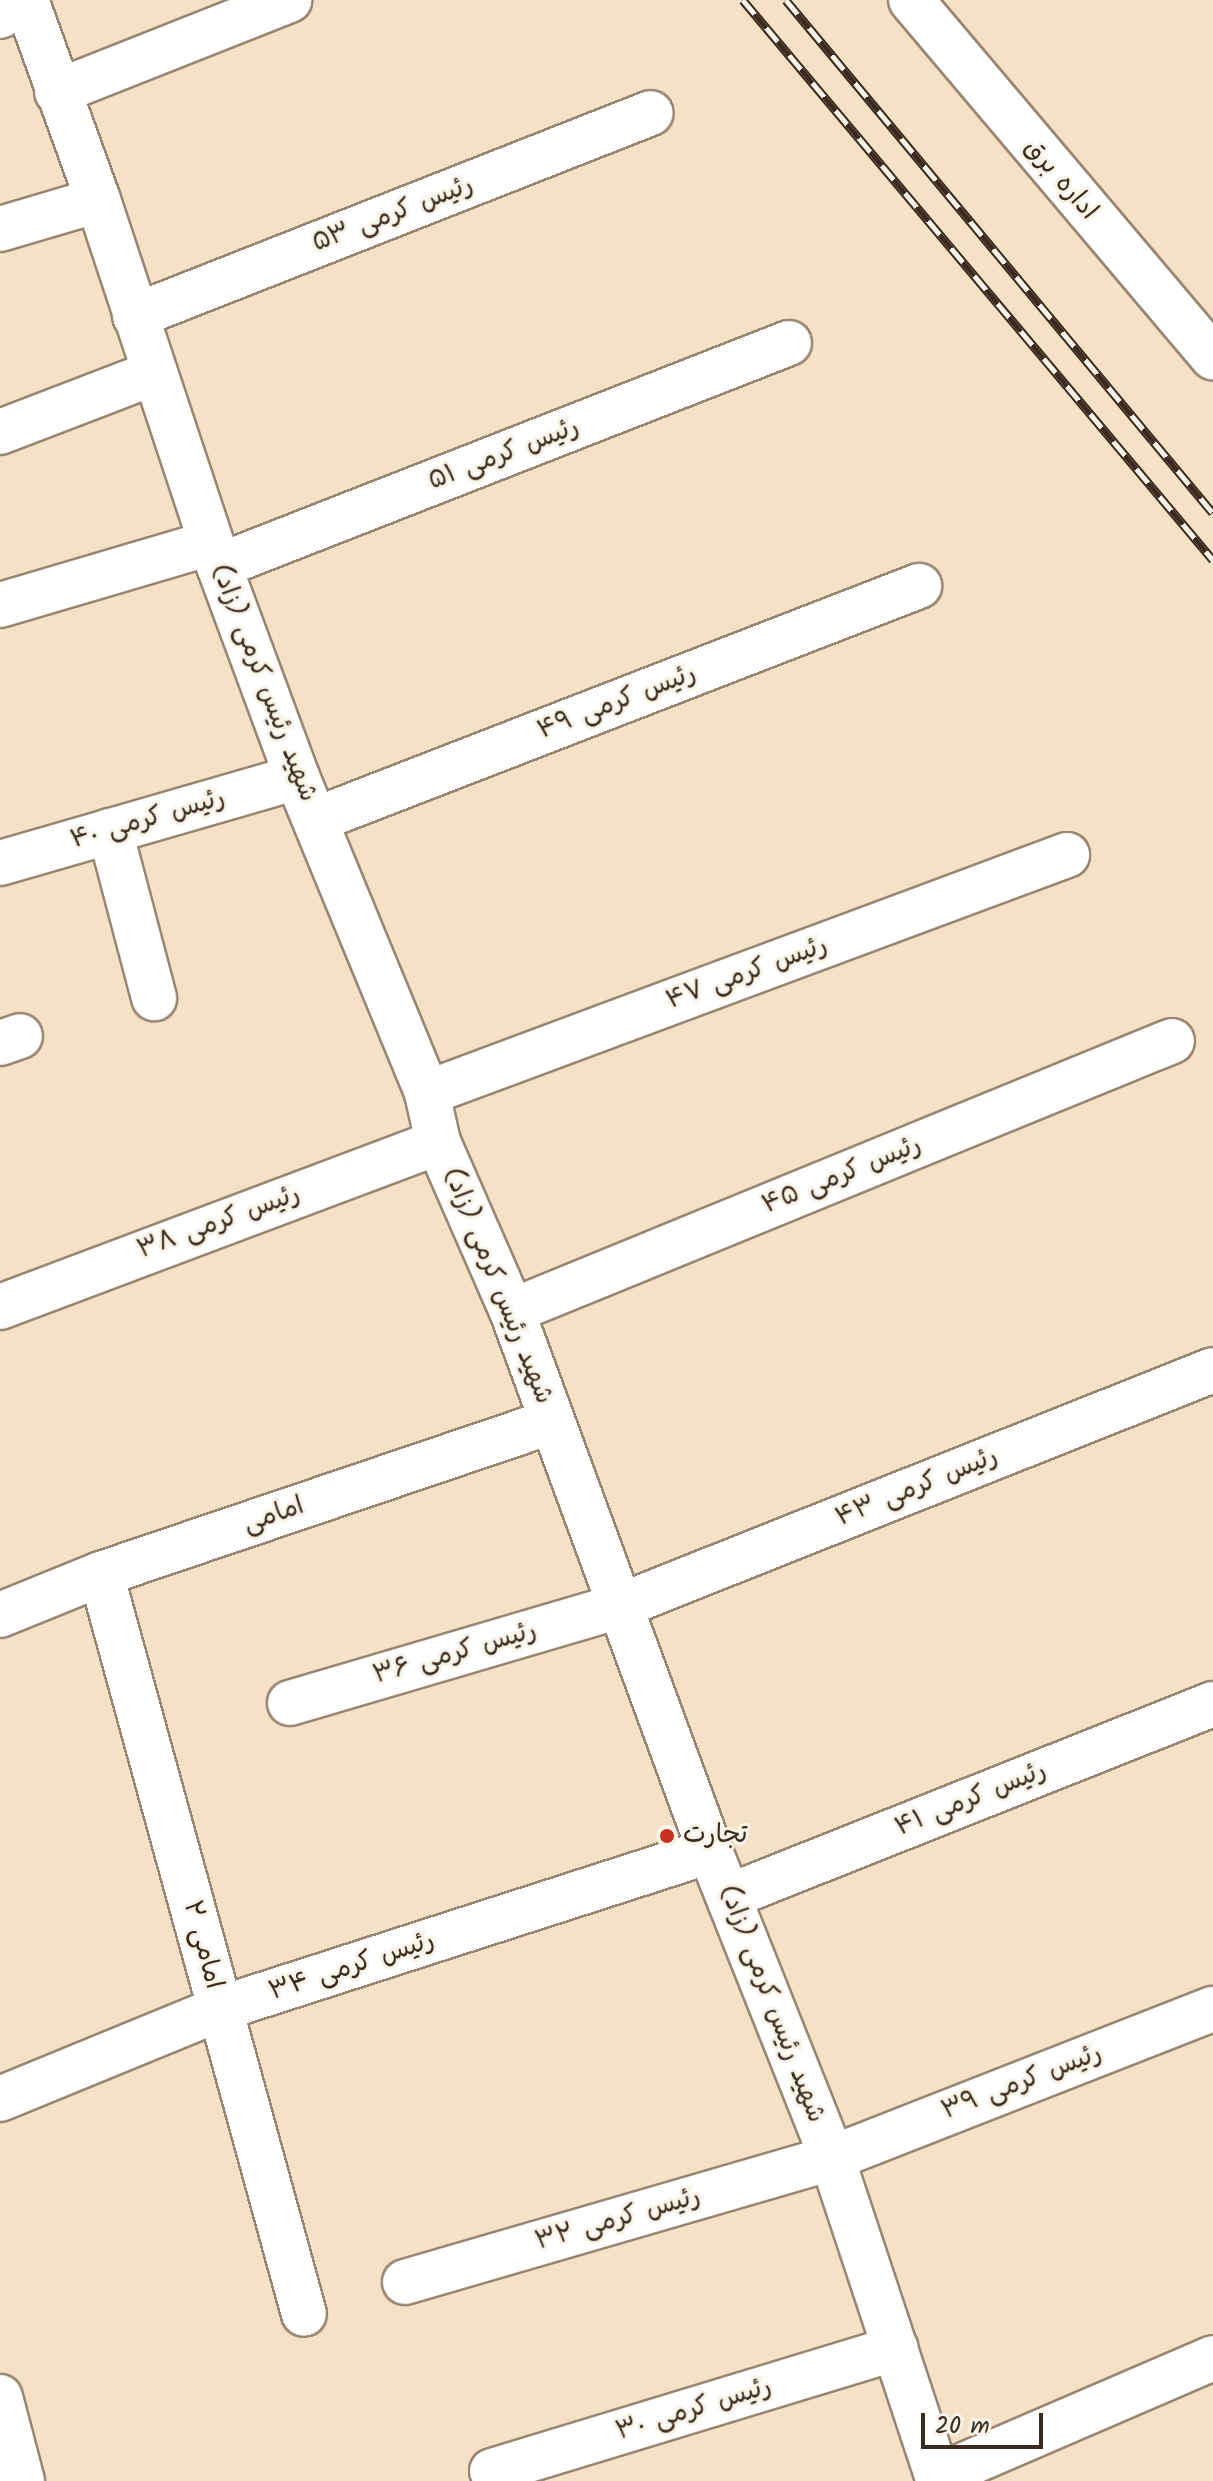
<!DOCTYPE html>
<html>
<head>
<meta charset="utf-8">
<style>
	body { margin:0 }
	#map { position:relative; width:1213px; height:2481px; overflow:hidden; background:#f4e1c6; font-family:Kalam,"Playpen Sans Arabic",sans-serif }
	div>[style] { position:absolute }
	.roads { filter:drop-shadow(2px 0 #988672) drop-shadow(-2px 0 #988672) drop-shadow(0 2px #988672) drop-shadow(0 -2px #988672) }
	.minor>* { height:44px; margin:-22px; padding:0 22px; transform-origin:22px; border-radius:22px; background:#fff }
	.major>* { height:44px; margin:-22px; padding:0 22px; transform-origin:22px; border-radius:22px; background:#fff }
	.rail>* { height:9px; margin-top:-4.5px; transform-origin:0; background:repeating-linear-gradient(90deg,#f7f3e8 0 18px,#3b2a1e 0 36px); box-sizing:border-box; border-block:2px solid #3b2a1e }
	.dots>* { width:22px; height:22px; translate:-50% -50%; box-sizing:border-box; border:4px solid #f7f3e8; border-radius:50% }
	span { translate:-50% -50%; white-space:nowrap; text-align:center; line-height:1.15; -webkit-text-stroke:6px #f7f3e8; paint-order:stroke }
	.street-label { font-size:26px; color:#3b2a1e }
	.poi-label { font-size:26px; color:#3b2a1e }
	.left { translate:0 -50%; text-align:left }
	.scale { position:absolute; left:921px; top:2413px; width:122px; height:36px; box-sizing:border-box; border:4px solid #3b2a1e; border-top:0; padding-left:10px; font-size:24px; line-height:28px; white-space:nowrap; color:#3b2a1e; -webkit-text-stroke:6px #f7f3e8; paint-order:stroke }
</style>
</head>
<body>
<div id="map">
	<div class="roads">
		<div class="minor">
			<i style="left:911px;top:0;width:468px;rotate:49.8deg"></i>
			<i style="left:0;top:16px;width:2px;rotate:-27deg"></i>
			<i style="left:57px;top:92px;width:250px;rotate:-21.6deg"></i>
			<i style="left:0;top:229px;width:102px;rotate:-16.5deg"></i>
			<i style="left:135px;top:316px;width:554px;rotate:-21.48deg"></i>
			<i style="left:0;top:432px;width:165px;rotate:-21deg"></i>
			<i style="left:219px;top:566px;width:612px;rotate:-21.37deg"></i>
			<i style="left:0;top:605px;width:219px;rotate:-16.4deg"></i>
			<i style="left:315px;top:820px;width:648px;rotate:-21.18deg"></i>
			<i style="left:110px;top:831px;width:173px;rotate:75.2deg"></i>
			<i style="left:0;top:863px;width:309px;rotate:-16.1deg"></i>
			<i style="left:0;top:1043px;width:21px;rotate:-19deg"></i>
			<i style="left:427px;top:1093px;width:683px;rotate:-20.4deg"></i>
			<i style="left:0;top:1307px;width:468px;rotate:-20.6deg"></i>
			<i style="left:512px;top:1311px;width:713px;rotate:-22.25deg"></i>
			<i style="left:101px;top:1574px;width:767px;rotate:74.66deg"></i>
			<i style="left:0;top:1615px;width:109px;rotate:-22.1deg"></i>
			<i style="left:101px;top:1574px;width:474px;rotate:-18.7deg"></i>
			<i style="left:290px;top:1703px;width:344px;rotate:-16.4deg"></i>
			<i style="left:620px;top:1606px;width:638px;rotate:-21.7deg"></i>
			<i style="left:730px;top:1896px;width:520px;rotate:-21.68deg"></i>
			<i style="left:0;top:2099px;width:237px;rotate:-22.3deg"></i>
			<i style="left:219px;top:2009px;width:516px;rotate:-17.84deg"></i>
			<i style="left:405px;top:2282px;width:445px;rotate:-16.2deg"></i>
			<i style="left:832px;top:2158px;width:409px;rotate:-21.4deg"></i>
			<i style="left:0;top:2397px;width:87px;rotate:75.3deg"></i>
			<i style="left:492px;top:2471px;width:422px;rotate:-16.9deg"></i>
			<i style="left:939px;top:2476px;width:298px;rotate:-23.3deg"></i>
		</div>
		<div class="major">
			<i style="left:26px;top:0;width:213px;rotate:70.2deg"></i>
			<i style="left:98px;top:200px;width:385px;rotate:71.7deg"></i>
			<i style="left:219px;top:566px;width:225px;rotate:69.7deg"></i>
			<i style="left:297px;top:777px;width:342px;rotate:67.6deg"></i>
			<i style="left:427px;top:1093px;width:50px;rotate:77.3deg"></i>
			<i style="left:438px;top:1142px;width:184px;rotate:66.4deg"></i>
			<i style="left:512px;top:1311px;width:575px;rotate:69.86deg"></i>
			<i style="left:710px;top:1851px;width:330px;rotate:68.3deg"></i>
			<i style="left:832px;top:2158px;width:340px;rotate:71.7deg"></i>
		</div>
	</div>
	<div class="rail">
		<i style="left:743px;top:0;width:731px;rotate:49.99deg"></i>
		<i style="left:786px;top:0;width:667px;rotate:50.23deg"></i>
	</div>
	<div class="dots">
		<i style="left:667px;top:1836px;background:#c8321e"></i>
	</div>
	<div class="street-label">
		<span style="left:1060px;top:180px;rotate:49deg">اداره برق</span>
		<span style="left:393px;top:215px;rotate:-21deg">رئیس کرمی ۵۳</span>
		<span style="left:504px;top:455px;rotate:-21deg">رئیس کرمی ۵۱</span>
		<span style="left:263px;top:683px;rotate:69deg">شهید رئیس کرمی (زاد)</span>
		<span style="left:617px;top:703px;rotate:-21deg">رئیس کرمی ۴۹</span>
		<span style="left:148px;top:820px;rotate:-16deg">رئیس کرمی ۴۰</span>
		<span style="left:747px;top:974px;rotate:-20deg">رئیس کرمی ۴۷</span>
		<span style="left:842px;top:1176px;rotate:-22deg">رئیس کرمی ۴۵</span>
		<span style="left:219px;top:1223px;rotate:-20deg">رئیس کرمی ۳۸</span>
		<span style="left:497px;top:1286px;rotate:68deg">شهید رئیس کرمی (زاد)</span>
		<span style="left:917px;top:1488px;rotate:-22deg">رئیس کرمی ۴۳</span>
		<span style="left:274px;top:1516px;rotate:-19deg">امامی</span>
		<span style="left:455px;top:1654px;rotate:-16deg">رئیس کرمی ۳۶</span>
		<span style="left:971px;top:1800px;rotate:-22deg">رئیس کرمی ۴۱</span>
		<span style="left:202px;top:1945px;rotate:75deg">امامی ۲</span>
		<span style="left:352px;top:1967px;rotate:-18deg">رئیس کرمی ۳۴</span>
		<span style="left:771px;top:2004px;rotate:69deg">شهید رئیس کرمی (زاد)</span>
		<span style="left:1022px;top:2083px;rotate:-21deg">رئیس کرمی ۳۹</span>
		<span style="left:618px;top:2220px;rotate:-16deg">رئیس کرمی ۳۲</span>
		<span style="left:694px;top:2410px;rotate:-17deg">رئیس کرمی ۳۰</span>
	</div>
	<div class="poi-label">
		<span class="left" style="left:683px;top:1836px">تجارت</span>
	</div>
	<div class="scale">20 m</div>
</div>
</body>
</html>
